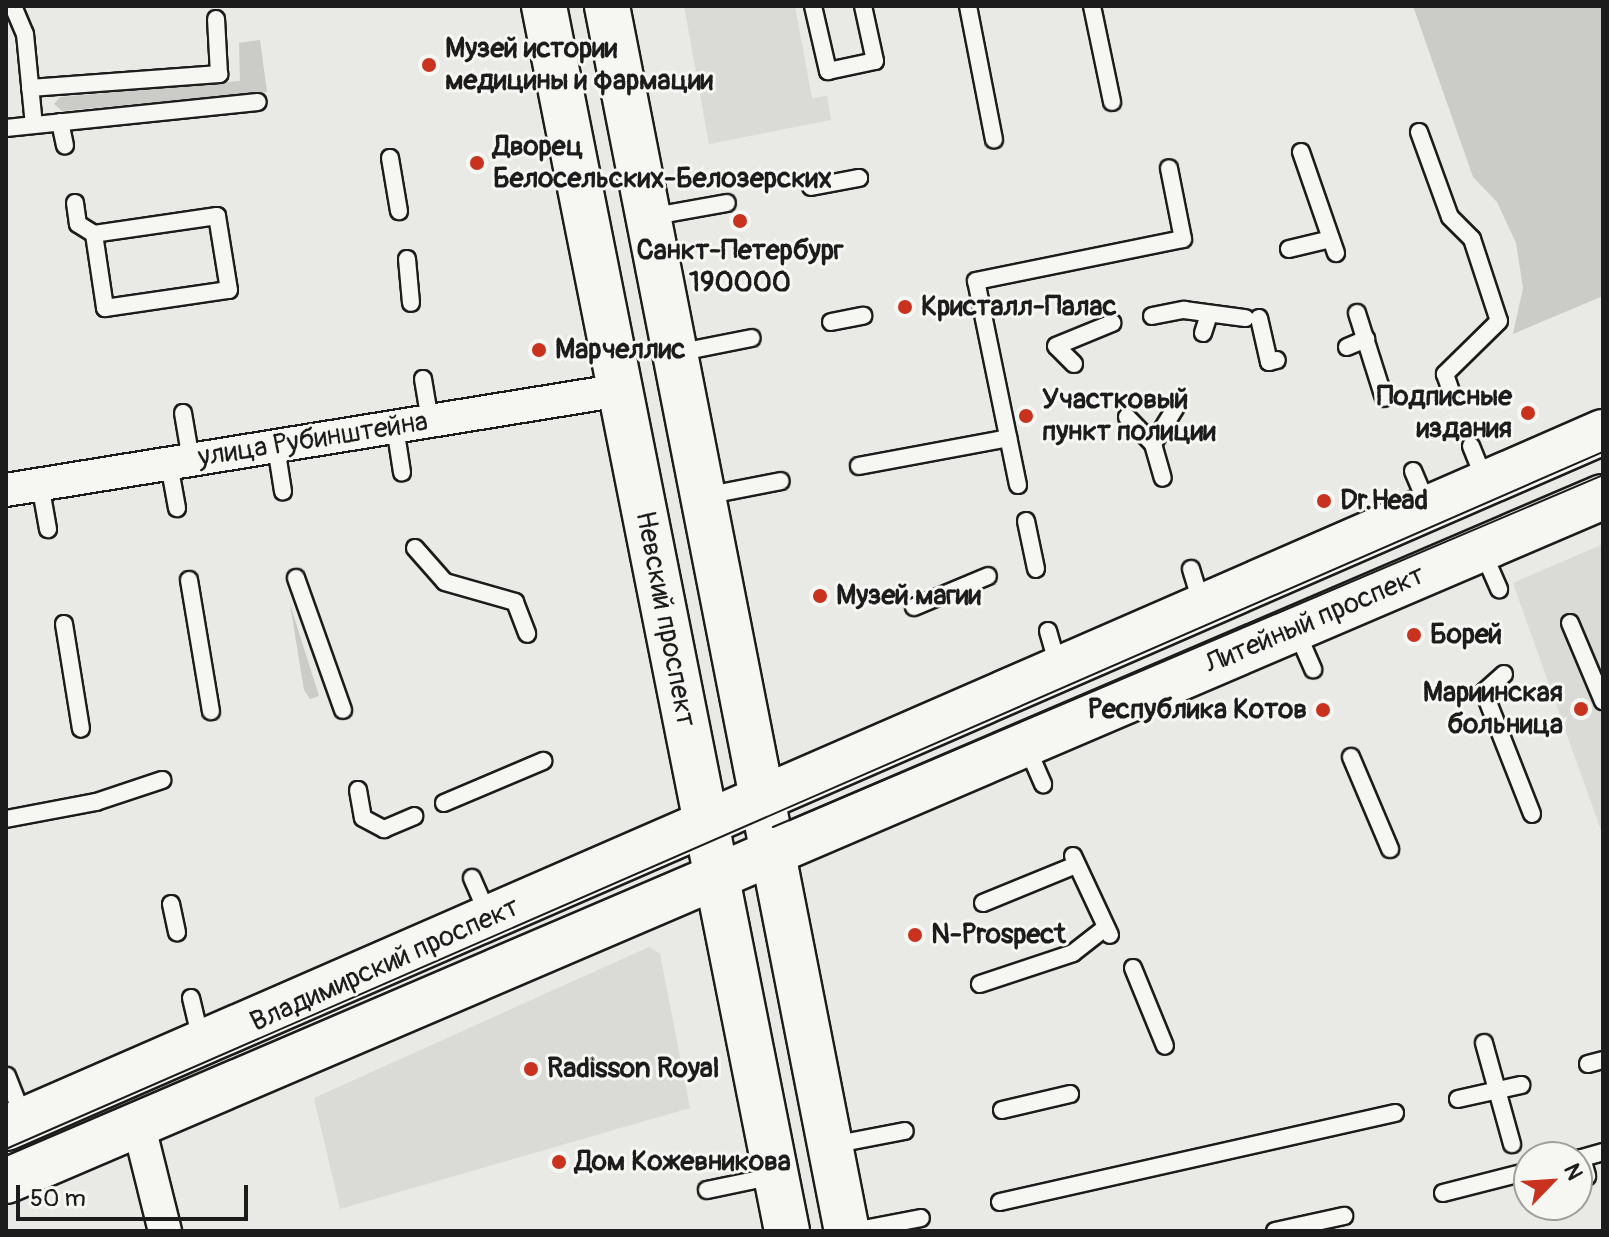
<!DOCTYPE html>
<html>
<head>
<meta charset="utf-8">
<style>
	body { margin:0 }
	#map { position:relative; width:1609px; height:1237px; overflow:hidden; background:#e9e9e5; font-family:Pangolin,sans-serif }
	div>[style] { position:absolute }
	.built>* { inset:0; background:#dadad6 }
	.green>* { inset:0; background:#cbcbc7 }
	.roads { filter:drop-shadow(2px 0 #1c1c1c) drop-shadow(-2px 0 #1c1c1c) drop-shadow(0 2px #1c1c1c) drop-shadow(0 -2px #1c1c1c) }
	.lane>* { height:16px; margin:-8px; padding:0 8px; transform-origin:8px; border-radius:8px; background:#f6f6f2 }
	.street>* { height:32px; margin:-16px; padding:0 16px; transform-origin:16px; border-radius:16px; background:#f6f6f2 }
	.primary>* { height:44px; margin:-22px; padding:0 22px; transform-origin:22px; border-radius:22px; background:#f6f6f2 }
	.tram>* { height:2px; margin:-1px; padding:0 1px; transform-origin:1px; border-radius:1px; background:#1c1c1c }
	.dots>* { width:22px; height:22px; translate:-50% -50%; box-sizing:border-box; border:4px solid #f6f6f2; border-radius:50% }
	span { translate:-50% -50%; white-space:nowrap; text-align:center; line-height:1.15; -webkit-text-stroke:6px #f6f6f2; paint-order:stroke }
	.poi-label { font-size:28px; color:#1c1c1c; font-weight:700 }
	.left { translate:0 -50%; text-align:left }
	.right { translate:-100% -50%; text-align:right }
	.street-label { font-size:28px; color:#1c1c1c }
	.frame { position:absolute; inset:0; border:8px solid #1c1c1c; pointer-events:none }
	.north { position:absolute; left:1513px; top:1141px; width:80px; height:80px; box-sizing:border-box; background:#f6f6f2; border:2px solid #9f9f9c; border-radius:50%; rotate:65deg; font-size:22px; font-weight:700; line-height:32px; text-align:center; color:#1c1c1c }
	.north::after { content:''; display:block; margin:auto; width:28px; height:36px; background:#c8321e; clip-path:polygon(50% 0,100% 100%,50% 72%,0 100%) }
	.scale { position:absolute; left:16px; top:1185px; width:232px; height:36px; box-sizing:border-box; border:4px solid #1c1c1c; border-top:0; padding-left:10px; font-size:24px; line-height:28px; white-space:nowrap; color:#1c1c1c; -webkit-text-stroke:6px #f6f6f2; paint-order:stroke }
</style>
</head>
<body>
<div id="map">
	<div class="built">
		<i style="clip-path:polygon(684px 6px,795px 6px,812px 98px,827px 96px,831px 120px,709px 144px)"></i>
		<i style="clip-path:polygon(1603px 544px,1603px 836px,1513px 583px)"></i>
		<i style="clip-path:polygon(649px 947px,660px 954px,690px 1108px,340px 1209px,314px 1098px)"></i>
	</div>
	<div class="green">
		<i style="clip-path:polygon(1413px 6px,1603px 6px,1603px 296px,1513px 334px,1523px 288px,1516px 243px,1497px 202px,1473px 177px)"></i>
		<i style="clip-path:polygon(260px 40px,267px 92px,62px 111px,54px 104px,60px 97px,240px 81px,239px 43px)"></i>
		<i style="clip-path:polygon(290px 604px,319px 696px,310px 699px,304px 690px)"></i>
	</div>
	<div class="roads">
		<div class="lane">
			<i style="left:13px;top:6px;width:30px;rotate:67deg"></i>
			<i style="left:25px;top:34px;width:91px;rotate:84.4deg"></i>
			<i style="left:813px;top:6px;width:67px;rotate:77deg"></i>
			<i style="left:828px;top:71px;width:48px;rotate:-12deg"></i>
			<i style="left:875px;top:61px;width:56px;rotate:-102.3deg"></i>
			<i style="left:968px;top:6px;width:136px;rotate:79deg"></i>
			<i style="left:1092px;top:6px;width:98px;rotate:78.2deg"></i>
			<i style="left:30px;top:88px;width:190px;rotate:-4.2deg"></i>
			<i style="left:219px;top:74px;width:55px;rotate:-93.1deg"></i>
			<i style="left:60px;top:122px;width:24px;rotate:78deg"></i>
			<i style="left:6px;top:128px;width:253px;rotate:-5.9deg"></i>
			<i style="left:1419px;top:132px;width:90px;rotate:70deg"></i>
			<i style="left:1450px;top:217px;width:31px;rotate:45deg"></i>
			<i style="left:1472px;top:239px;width:86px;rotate:71.8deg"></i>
			<i style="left:1499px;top:321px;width:76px;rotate:135.5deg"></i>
			<i style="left:1445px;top:374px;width:18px;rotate:71deg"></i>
			<i style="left:1301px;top:152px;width:107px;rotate:70.9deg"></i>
			<i style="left:390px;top:158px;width:54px;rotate:80.4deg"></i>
			<i style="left:811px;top:187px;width:49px;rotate:-10.6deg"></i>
			<i style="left:75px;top:203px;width:21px;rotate:82deg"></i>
			<i style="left:78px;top:224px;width:19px;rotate:32deg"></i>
			<i style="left:94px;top:234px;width:75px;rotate:81.5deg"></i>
			<i style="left:105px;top:308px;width:125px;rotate:-8.3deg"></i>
			<i style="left:229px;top:290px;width:75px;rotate:-99.2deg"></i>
			<i style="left:217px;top:216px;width:124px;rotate:171.7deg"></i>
			<i style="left:649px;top:217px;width:79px;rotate:-10.2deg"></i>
			<i style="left:1289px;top:249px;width:43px;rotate:-13.4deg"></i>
			<i style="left:407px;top:259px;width:44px;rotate:84.8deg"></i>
			<i style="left:1357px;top:313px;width:89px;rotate:72.4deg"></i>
			<i style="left:1152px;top:316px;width:33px;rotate:-11deg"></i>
			<i style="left:1184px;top:310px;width:62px;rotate:7.5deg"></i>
			<i style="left:1259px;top:318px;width:45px;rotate:77.2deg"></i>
			<i style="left:1269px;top:362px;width:8px;rotate:-14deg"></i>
			<i style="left:831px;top:322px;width:33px;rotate:-11deg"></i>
			<i style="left:1203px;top:333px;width:20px;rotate:-72deg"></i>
			<i style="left:1347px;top:347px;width:21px;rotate:-23deg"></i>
			<i style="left:676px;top:353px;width:77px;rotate:-11.2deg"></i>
			<i style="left:1074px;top:364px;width:25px;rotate:-135deg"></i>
			<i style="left:1056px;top:346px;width:61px;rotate:-22.3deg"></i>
			<i style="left:423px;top:379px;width:43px;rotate:80.5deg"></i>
			<i style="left:183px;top:413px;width:48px;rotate:80.3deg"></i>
			<i style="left:1127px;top:417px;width:37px;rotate:46deg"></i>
			<i style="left:1153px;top:444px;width:35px;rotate:74deg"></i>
			<i style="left:395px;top:427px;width:46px;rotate:81.2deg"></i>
			<i style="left:1153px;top:444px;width:49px;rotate:-58.2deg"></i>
			<i style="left:1471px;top:446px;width:38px;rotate:68deg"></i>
			<i style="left:276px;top:447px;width:45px;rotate:81deg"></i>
			<i style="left:169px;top:464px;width:45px;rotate:79.7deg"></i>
			<i style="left:859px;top:466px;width:152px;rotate:-10.6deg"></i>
			<i style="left:1413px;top:471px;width:38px;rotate:67deg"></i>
			<i style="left:40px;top:484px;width:46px;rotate:79.9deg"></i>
			<i style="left:1018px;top:485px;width:208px;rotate:-101.6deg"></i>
			<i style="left:976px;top:281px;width:211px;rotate:-11.5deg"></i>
			<i style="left:1183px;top:239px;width:72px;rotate:-101.2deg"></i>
			<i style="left:704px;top:496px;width:78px;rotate:-11deg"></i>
			<i style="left:1026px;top:521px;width:49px;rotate:78.2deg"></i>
			<i style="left:415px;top:548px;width:45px;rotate:48.6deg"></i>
			<i style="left:445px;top:582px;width:73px;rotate:15.9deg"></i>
			<i style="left:515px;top:602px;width:34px;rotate:69deg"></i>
			<i style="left:1482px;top:550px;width:43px;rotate:66.4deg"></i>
			<i style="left:1191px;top:569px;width:37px;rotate:73deg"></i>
			<i style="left:296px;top:578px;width:140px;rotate:70.4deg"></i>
			<i style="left:189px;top:580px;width:133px;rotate:80.5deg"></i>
			<i style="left:914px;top:607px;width:80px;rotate:-22.7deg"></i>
			<i style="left:1570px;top:623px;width:85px;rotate:67.1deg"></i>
			<i style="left:64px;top:624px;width:106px;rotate:80.8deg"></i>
			<i style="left:1296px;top:630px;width:43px;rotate:66.4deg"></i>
			<i style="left:1048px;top:631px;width:36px;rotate:74deg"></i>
			<i style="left:1504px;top:674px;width:27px;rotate:138deg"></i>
			<i style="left:1484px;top:692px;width:131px;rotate:68.5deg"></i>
			<i style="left:1026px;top:745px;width:43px;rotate:66.4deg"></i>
			<i style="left:1351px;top:757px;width:100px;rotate:67deg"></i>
			<i style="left:358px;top:790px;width:28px;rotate:80deg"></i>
			<i style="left:363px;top:818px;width:24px;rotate:28deg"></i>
			<i style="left:384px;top:829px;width:33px;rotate:-23deg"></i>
			<i style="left:444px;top:803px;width:108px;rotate:-23deg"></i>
			<i style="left:6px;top:819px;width:92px;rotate:-10.7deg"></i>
			<i style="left:96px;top:802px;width:70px;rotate:-18.4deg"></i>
			<i style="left:1073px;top:856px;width:87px;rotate:64.9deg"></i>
			<i style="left:472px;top:878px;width:43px;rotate:66.4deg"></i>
			<i style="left:983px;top:903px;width:100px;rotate:-22.2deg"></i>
			<i style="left:171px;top:904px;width:29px;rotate:78deg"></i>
			<i style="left:1133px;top:968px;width:84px;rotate:67.7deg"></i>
			<i style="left:980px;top:984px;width:98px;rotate:-18.4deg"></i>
			<i style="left:1073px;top:953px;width:39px;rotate:-38deg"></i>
			<i style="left:191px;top:998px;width:43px;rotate:76.6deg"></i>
			<i style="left:1484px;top:1043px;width:105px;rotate:74.5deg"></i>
			<i style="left:1588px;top:1064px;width:16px;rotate:-15deg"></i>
			<i style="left:7px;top:1076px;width:46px;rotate:68.4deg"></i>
			<i style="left:1458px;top:1099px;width:65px;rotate:-12.5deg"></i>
			<i style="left:1002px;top:1110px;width:70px;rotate:-13.2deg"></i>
			<i style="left:832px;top:1145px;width:74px;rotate:-10.9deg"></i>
			<i style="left:1582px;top:1158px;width:22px;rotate:-16deg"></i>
			<i style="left:1577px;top:1159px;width:5px;rotate:-11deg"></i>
			<i style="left:1582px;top:1158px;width:19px;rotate:74deg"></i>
			<i style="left:707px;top:1190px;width:68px;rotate:-11.8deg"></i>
			<i style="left:1443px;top:1193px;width:89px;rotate:-14.3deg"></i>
			<i style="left:1000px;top:1202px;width:405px;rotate:-12.7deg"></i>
			<i style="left:853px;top:1231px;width:69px;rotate:-10.8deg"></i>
			<i style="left:1275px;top:1231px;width:71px;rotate:-12.3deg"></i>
		</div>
		<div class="street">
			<i style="left:6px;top:490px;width:623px;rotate:-9.24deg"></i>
			<i style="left:139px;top:1127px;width:107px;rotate:76deg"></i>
		</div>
		<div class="primary">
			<i style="left:544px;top:6px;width:1249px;rotate:78.78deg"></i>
			<i style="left:607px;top:6px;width:1248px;rotate:78.92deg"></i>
			<i style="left:6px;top:1128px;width:1742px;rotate:-23.55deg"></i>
			<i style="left:6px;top:1181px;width:1737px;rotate:-23.19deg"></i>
		</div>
	</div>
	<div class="tram">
		<i style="left:773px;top:827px;width:902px;rotate:-22.98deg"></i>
		<i style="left:6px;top:1149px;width:1742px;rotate:-23.58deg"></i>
	</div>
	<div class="dots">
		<i style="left:429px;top:65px;background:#c8321e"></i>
		<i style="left:477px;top:163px;background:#c8321e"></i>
		<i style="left:740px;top:221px;background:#c8321e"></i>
		<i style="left:905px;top:307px;background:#c8321e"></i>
		<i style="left:539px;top:350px;background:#c8321e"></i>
		<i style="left:1528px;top:413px;background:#c8321e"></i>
		<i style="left:1026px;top:416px;background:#c8321e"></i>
		<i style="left:1324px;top:501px;background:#c8321e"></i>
		<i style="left:820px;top:596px;background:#c8321e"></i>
		<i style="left:1414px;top:635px;background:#c8321e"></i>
		<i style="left:1581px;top:709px;background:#c8321e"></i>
		<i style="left:1323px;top:710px;background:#c8321e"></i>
		<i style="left:915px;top:935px;background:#c8321e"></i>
		<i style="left:531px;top:1069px;background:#c8321e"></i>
		<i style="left:559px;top:1162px;background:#c8321e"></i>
	</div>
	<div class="poi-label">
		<span class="left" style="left:445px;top:65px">Музей истории<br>медицины и фармации</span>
		<span class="left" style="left:493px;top:163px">Дворец<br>Белосельских-Белозерских</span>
		<span style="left:740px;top:267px">Санкт-Петербург<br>190000</span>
		<span class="left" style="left:921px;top:307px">Кристалл-Палас</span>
		<span class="left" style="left:555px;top:350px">Марчеллис</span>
		<span class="right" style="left:1512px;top:413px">Подписные<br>издания</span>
		<span class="left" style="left:1042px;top:416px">Участковый<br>пункт полиции</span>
		<span class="left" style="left:1340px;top:501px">Dr.Head</span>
		<span class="left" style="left:836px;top:596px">Музей магии</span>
		<span class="left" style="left:1430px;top:635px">Борей</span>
		<span class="right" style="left:1563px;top:709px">Мариинская<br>больница</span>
		<span class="right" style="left:1307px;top:710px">Республика Котов</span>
		<span class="left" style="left:931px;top:935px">N-Prospect</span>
		<span class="left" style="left:547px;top:1069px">Radisson Royal</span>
		<span class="left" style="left:575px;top:1162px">Дом Кожевникова</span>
	</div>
	<div class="street-label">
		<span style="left:313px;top:440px;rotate:-9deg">улица Рубинштейна</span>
		<span style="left:665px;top:619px;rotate:79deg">Невский проспект</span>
		<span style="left:1315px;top:620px;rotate:-23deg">Литейный проспект</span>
		<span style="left:385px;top:965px;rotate:-24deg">Владимирский проспект</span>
	</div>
	<div class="frame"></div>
	<div class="north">N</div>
	<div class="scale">50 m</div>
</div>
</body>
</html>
